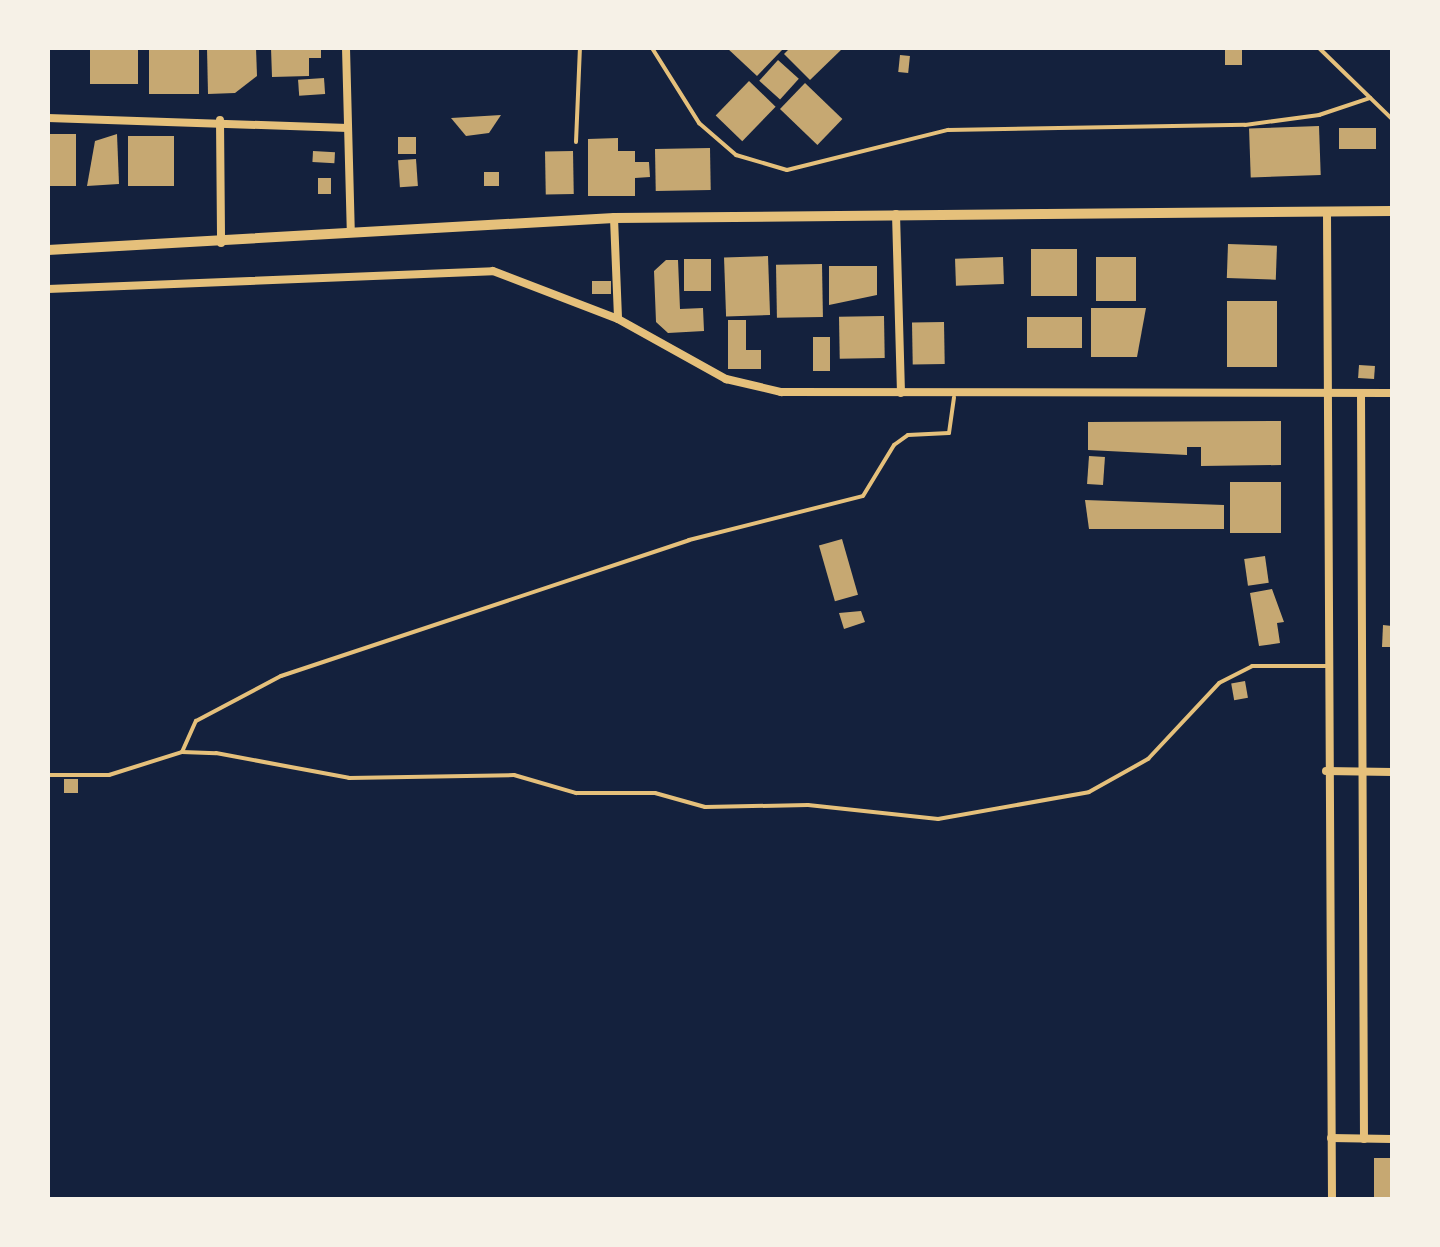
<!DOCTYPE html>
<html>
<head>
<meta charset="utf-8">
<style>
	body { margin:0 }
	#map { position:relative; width:1440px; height:1247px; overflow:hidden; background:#14213d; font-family:"Noto Sans",sans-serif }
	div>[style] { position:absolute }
	.building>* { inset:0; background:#c6a872; transform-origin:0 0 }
	.service>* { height:4px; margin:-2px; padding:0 2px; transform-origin:2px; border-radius:2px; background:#e5c07b }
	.minor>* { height:8px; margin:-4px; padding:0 4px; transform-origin:4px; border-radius:4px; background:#e5c07b }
	.tertiary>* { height:10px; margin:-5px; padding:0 5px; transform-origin:5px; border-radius:5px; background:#e5c07b }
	span { translate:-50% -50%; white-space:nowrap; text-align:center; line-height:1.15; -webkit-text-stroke:6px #f6f1e7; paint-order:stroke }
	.frame { position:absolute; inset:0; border:50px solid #f6f1e7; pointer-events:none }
</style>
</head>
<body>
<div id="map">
	<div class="building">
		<i style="left:149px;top:48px;width:50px;height:46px"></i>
		<i style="clip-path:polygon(207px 48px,256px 48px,257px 76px,235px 93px,208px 94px)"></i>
		<i style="clip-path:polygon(271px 48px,321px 48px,321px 58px,309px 58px,309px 76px,272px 77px)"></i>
		<i style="clip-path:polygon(727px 48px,779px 48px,782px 50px,757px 76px)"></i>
		<i style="clip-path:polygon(790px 48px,843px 48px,810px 80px,784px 54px)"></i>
		<i style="left:1242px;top:48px;width:17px;height:17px;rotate:90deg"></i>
		<i style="left:138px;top:50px;width:34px;height:48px;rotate:90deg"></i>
		<i style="left:900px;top:55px;width:10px;height:17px;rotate:6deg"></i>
		<i style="left:778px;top:60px;width:28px;height:28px;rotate:42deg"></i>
		<i style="left:324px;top:78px;width:16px;height:26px;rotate:86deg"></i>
		<i style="left:749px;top:81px;width:37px;height:48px;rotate:44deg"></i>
		<i style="left:805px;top:83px;width:52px;height:36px;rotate:44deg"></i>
		<i style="clip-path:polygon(501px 115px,489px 133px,466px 136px,451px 118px)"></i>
		<i style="left:1319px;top:126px;width:49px;height:70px;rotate:88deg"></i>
		<i style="left:1339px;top:128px;width:37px;height:21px"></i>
		<i style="left:48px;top:134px;width:28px;height:52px"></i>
		<i style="clip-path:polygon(117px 134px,119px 184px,87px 186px,95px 141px)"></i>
		<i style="left:128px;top:136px;width:46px;height:50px"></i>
		<i style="left:398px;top:137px;width:18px;height:17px"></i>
		<i style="clip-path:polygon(618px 138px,618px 151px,635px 151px,635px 162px,649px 162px,650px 177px,635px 178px,635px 196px,588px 196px,588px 139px)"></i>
		<i style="left:710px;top:148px;width:42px;height:55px;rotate:89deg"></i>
		<i style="left:313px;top:151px;width:22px;height:11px;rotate:3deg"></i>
		<i style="left:573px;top:151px;width:43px;height:28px;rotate:89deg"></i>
		<i style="left:416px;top:159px;width:27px;height:18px;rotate:86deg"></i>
		<i style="left:484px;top:172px;width:15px;height:14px"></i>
		<i style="left:318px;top:178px;width:13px;height:16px"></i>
		<i style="left:1228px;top:244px;width:49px;height:34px;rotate:2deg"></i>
		<i style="left:1031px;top:249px;width:46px;height:47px"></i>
		<i style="left:768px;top:256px;width:59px;height:44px;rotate:88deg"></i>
		<i style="left:1003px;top:257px;width:27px;height:48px;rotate:88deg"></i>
		<i style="left:1136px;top:257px;width:44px;height:40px;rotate:90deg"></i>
		<i style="left:684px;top:259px;width:27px;height:32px"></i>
		<i style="clip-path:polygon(666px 260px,678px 260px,680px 309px,703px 308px,704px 331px,668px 333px,656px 322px,654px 271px)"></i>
		<i style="left:822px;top:264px;width:53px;height:46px;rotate:89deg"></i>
		<i style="clip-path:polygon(829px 266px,877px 266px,877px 295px,829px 305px)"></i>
		<i style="left:592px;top:281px;width:19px;height:13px"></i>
		<i style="left:1277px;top:301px;width:66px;height:50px;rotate:90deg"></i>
		<i style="clip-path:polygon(1091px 308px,1146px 308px,1137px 357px,1091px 357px)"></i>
		<i style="left:884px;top:316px;width:42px;height:45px;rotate:89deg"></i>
		<i style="left:1082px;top:317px;width:31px;height:55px;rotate:90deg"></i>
		<i style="clip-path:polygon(728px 320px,746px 320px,746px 350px,761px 350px,761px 369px,728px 369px)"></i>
		<i style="left:944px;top:322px;width:42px;height:32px;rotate:89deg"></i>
		<i style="left:813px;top:337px;width:17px;height:34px"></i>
		<i style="left:1359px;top:365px;width:16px;height:13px;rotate:4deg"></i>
		<i style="clip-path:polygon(1281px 421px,1281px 465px,1201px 466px,1201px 447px,1187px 447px,1187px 455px,1088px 450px,1088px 422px)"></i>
		<i style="left:1089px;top:456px;width:16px;height:28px;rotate:4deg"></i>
		<i style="left:1281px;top:482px;width:51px;height:51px;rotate:90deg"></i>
		<i style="clip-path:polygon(1085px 500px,1224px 505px,1224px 529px,1089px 529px)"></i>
		<i style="left:842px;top:539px;width:58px;height:24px;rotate:74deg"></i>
		<i style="left:1265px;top:556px;width:27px;height:21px;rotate:82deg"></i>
		<i style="clip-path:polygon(1272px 589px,1284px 622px,1277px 623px,1280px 643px,1259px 646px,1250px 593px)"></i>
		<i style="clip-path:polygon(861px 611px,865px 622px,844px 629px,839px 613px)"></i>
		<i style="clip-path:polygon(1383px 625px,1392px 626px,1392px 647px,1382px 647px)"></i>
		<i style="left:1245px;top:681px;width:17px;height:14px;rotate:80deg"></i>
		<i style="left:64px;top:779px;width:14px;height:14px"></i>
		<i style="left:1392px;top:1158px;width:39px;height:18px;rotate:90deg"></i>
	</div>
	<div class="service">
		<i style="left:652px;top:48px;width:89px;rotate:57.9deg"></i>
		<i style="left:699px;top:123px;width:49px;rotate:40.9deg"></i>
		<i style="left:736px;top:155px;width:53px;rotate:16.4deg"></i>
		<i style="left:787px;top:170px;width:166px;rotate:-14deg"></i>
		<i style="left:948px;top:130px;width:297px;rotate:-1deg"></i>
		<i style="left:1245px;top:125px;width:75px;rotate:-7.7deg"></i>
		<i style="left:1319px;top:115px;width:54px;rotate:-18.4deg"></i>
		<i style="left:1319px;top:48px;width:102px;rotate:44.2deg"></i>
		<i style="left:576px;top:142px;width:94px;rotate:-87.6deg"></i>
		<i style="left:182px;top:752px;width:34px;rotate:-66deg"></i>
		<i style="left:196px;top:721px;width:96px;rotate:-27.9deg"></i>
		<i style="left:281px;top:676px;width:430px;rotate:-18.4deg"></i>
		<i style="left:689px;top:540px;width:179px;rotate:-14.2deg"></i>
		<i style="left:863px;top:496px;width:60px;rotate:-58.7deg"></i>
		<i style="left:894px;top:445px;width:17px;rotate:-36deg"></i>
		<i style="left:908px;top:435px;width:41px;rotate:-2.8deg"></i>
		<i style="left:949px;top:433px;width:36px;rotate:-82deg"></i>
		<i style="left:48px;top:775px;width:61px"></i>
		<i style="left:109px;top:775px;width:77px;rotate:-17.5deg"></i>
		<i style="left:182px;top:752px;width:34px;rotate:2deg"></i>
		<i style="left:216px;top:753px;width:135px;rotate:10.6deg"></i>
		<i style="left:349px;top:778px;width:165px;rotate:-1deg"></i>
		<i style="left:514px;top:775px;width:65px;rotate:16.2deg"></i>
		<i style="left:576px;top:793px;width:79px"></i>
		<i style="left:655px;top:793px;width:52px;rotate:15.6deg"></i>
		<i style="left:705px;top:807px;width:103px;rotate:-1.1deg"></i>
		<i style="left:808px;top:805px;width:131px;rotate:6.1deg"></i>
		<i style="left:938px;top:819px;width:153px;rotate:-10.1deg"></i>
		<i style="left:1089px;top:792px;width:68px;rotate:-29.2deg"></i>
		<i style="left:1148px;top:759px;width:104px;rotate:-46.9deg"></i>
		<i style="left:1219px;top:683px;width:37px;rotate:-27deg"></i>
		<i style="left:1252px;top:666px;width:75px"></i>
	</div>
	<div class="minor">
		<i style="left:346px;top:48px;width:185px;rotate:88.5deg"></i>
		<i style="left:48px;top:118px;width:300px;rotate:1.9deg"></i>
		<i style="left:220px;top:120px;width:123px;rotate:89.5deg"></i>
		<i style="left:1327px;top:213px;width:986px;rotate:89.71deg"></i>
		<i style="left:896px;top:214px;width:179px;rotate:88.4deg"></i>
		<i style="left:614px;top:218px;width:101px;rotate:87.7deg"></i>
		<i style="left:48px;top:289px;width:445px;rotate:-2.3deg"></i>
		<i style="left:493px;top:271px;width:134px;rotate:21deg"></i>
		<i style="left:618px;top:319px;width:124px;rotate:29.1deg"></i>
		<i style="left:726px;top:379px;width:57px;rotate:13.3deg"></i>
		<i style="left:781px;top:392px;width:611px;rotate:0.09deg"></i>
		<i style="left:1361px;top:393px;width:746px;rotate:89.77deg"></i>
		<i style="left:1326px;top:771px;width:66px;rotate:0.9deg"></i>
		<i style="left:1331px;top:1138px;width:61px;rotate:0.9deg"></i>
	</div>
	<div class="tertiary">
		<i style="left:48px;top:250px;width:567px;rotate:-3.24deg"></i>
		<i style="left:614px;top:218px;width:778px;rotate:-0.52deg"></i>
	</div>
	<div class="frame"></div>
</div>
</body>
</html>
